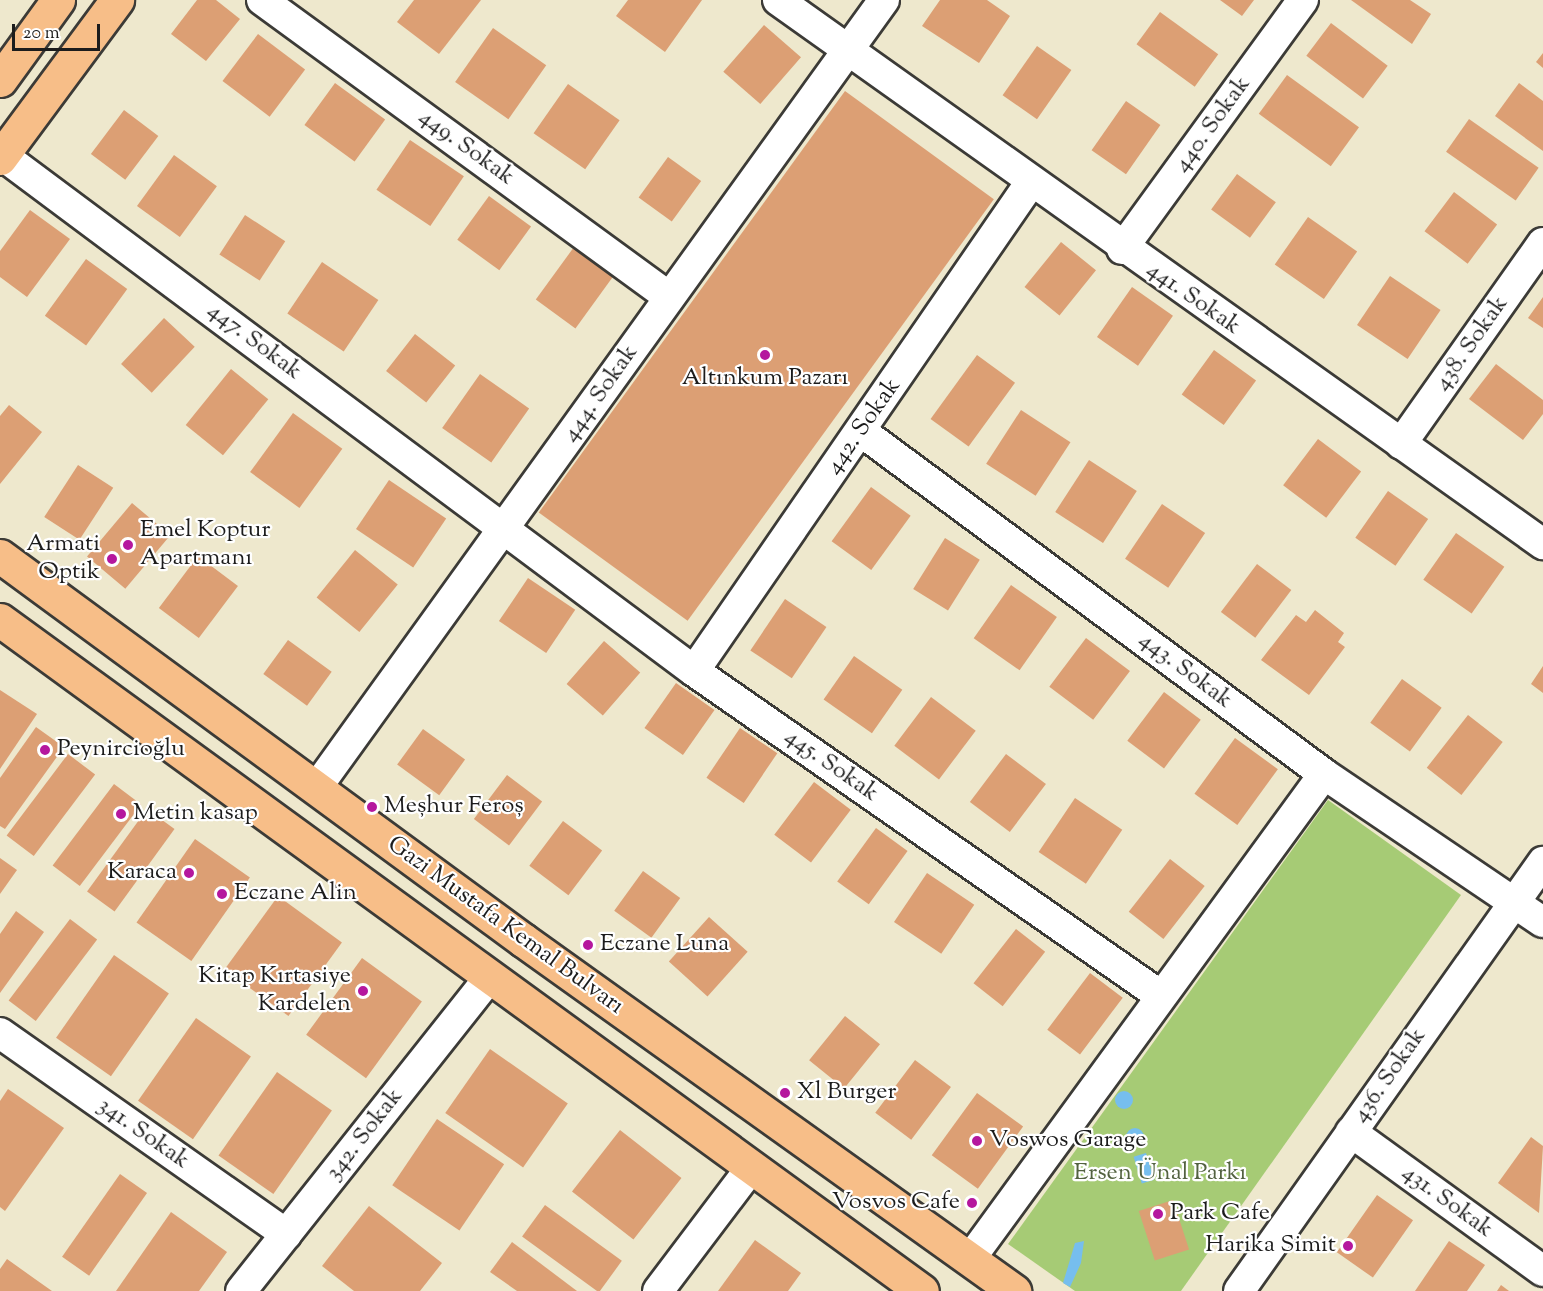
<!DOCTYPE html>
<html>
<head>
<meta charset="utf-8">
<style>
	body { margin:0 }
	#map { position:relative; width:1543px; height:1291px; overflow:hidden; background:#eee8cd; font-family:"Sorts Mill Goudy",serif }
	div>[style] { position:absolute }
	.green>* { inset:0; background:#a6cb75 }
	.water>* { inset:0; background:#76beee; transform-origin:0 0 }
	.round { border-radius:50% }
	.building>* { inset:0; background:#dc9f74; transform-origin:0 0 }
	.roads { filter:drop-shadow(2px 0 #3c3b37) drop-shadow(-2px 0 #3c3b37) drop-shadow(0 2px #3c3b37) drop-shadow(0 -2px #3c3b37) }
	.minor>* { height:30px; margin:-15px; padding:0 15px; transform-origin:15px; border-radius:15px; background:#fff }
	.major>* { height:33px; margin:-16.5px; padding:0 16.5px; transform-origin:16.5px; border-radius:16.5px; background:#f7be88 }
	.dots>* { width:16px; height:16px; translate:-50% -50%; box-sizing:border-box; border:3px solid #fff; border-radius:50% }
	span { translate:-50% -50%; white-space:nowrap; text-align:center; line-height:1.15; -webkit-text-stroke:4.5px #fff; paint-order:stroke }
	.street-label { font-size:24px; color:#1c1c1c }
	.poi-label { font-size:24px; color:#1c1c1c }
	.left { translate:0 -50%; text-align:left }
	.right { translate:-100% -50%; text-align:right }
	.park-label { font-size:24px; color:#536240 }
	.scale { position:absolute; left:12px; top:24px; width:88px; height:27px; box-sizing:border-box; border:3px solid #1c1c1c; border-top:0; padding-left:8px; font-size:18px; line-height:21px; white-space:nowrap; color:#1c1c1c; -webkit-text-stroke:4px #fff; paint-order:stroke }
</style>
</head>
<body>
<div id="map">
	<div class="green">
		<i style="clip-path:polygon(1328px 800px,1461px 895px,1181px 1291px,1075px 1291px,1008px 1244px)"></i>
	</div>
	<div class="water">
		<i class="round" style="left:1115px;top:1091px;width:18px;height:18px"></i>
		<i class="round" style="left:1126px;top:1128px;width:18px;height:18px"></i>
		<i style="left:1146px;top:1153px;width:28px;height:13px;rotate:73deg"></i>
		<i style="clip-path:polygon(1084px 1241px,1081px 1263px,1070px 1287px,1063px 1283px,1075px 1243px)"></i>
	</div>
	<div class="building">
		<i style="clip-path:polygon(197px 0,216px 0,240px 19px,206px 61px,171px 34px)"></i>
		<i style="clip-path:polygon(414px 0,481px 0,439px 54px,397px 22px)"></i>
		<i style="clip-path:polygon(628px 0,702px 0,665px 52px,616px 16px)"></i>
		<i style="clip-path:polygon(940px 0,987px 0,1010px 16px,979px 63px,922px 26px)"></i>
		<i style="clip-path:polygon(1220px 0,1254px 0,1242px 16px)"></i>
		<i style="clip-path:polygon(1351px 0,1410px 0,1431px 14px,1412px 44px)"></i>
		<i style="left:1160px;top:12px;width:72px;height:40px;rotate:36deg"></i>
		<i style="left:1331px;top:23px;width:71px;height:41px;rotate:37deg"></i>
		<i style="left:764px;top:25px;width:49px;height:62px;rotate:41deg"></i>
		<i style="left:493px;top:28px;width:65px;height:66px;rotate:35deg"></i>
		<i style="left:258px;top:34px;width:59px;height:59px;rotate:37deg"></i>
		<i style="left:1037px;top:46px;width:42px;height:60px;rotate:35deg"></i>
		<i style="clip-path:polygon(1543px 53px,1543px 68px,1536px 62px)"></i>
		<i style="left:1287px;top:75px;width:89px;height:48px;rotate:36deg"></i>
		<i style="left:335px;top:83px;width:62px;height:52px;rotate:36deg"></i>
		<i style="clip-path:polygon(1519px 83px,1543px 101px,1543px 151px,1495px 116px)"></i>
		<i style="left:568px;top:84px;width:63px;height:60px;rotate:35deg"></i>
		<i style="left:845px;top:91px;width:184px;height:521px;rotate:36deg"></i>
		<i style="left:1126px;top:101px;width:42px;height:60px;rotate:35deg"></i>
		<i style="left:124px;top:110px;width:43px;height:55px;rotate:37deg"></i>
		<i style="left:1469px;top:119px;width:85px;height:40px;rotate:35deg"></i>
		<i style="left:410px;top:140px;width:65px;height:60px;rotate:34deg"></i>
		<i style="left:174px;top:155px;width:53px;height:63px;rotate:36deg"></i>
		<i style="left:668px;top:157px;width:41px;height:50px;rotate:36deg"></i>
		<i style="left:1237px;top:174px;width:48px;height:44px;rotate:36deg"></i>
		<i style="left:1454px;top:192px;width:54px;height:49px;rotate:37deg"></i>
		<i style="left:489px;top:196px;width:52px;height:54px;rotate:36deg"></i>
		<i style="clip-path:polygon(30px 210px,70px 239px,27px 297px,0 277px,0 251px)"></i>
		<i style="left:245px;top:215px;width:48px;height:47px;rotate:33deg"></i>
		<i style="left:1308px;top:217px;width:60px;height:58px;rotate:35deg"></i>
		<i style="left:1061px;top:242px;width:45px;height:58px;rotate:39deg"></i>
		<i style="left:574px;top:247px;width:49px;height:65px;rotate:36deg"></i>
		<i style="left:86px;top:259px;width:51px;height:70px;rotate:36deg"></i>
		<i style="left:322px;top:262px;width:68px;height:62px;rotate:34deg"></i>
		<i style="left:1390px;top:276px;width:61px;height:59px;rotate:34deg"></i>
		<i style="left:1132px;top:287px;width:50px;height:61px;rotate:35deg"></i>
		<i style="clip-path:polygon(1543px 297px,1543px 328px,1528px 318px)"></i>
		<i style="left:164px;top:318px;width:42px;height:63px;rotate:43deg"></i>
		<i style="left:415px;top:334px;width:51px;height:47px;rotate:38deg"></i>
		<i style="left:1214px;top:350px;width:52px;height:55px;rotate:36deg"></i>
		<i style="left:977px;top:355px;width:47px;height:79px;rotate:36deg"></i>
		<i style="clip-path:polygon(1496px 364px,1543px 400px,1543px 414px,1523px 440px,1469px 399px)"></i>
		<i style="left:231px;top:369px;width:48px;height:72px;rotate:39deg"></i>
		<i style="left:480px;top:374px;width:60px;height:66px;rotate:35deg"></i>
		<i style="clip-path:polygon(9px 405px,42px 432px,0 484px,0 416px)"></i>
		<i style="left:1021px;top:410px;width:59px;height:64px;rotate:33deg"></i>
		<i style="left:293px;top:413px;width:61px;height:73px;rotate:36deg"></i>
		<i style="left:1318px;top:439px;width:54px;height:58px;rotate:37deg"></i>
		<i style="left:1089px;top:460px;width:57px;height:62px;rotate:33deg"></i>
		<i style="left:78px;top:465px;width:42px;height:62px;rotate:33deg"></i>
		<i style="left:389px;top:480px;width:69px;height:59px;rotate:34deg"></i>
		<i style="left:871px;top:487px;width:49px;height:67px;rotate:36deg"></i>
		<i style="left:1388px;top:491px;width:49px;height:57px;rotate:35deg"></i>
		<i style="left:132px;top:503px;width:50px;height:70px;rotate:40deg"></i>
		<i style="left:1162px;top:504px;width:52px;height:66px;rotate:34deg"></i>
		<i style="left:1456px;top:533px;width:59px;height:57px;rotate:35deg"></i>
		<i style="left:945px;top:538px;width:41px;height:60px;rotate:32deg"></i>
		<i style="left:355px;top:550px;width:55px;height:61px;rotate:39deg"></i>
		<i style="left:198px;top:556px;width:50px;height:65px;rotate:37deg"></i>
		<i style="left:1257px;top:564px;width:43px;height:60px;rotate:37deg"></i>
		<i style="left:528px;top:578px;width:57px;height:52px;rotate:34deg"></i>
		<i style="left:1011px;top:585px;width:56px;height:65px;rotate:35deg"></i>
		<i style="left:785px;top:599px;width:50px;height:62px;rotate:34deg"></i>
		<i style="clip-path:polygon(1315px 610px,1344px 633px,1338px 642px,1345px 647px,1309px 695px,1261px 660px,1296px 615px,1306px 622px)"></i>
		<i style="left:1086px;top:638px;width:55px;height:61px;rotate:37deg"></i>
		<i style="left:288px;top:640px;width:54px;height:42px;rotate:36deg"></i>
		<i style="left:604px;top:641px;width:48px;height:57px;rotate:41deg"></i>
		<i style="left:854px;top:656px;width:59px;height:53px;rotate:35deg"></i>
		<i style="clip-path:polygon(1543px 666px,1543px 693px,1531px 684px)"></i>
		<i style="left:1402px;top:679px;width:49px;height:54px;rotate:36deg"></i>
		<i style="left:676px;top:683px;width:47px;height:55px;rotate:35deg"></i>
		<i style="clip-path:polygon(0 690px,37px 714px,0 769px)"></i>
		<i style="left:1164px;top:692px;width:46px;height:61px;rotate:37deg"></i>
		<i style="left:931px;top:697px;width:56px;height:61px;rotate:37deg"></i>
		<i style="left:1468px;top:715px;width:44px;height:67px;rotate:38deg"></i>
		<i style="clip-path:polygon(36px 727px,64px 747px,5px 829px,0 826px,0 778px)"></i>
		<i style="left:740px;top:728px;width:45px;height:60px;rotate:34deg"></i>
		<i style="left:423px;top:729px;width:52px;height:44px;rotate:36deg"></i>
		<i style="left:1235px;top:738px;width:53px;height:69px;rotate:36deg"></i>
		<i style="left:68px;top:754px;width:34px;height:102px;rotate:37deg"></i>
		<i style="left:1006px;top:754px;width:50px;height:60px;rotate:37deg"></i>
		<i style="left:507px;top:775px;width:44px;height:55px;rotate:37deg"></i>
		<i style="left:814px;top:782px;width:46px;height:66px;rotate:37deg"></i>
		<i style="left:114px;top:784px;width:34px;height:102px;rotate:37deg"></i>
		<i style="left:1075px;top:798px;width:57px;height:65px;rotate:34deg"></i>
		<i style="left:147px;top:809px;width:34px;height:102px;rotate:36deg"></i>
		<i style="left:563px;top:821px;width:49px;height:56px;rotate:37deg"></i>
		<i style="left:876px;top:828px;width:39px;height:66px;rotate:36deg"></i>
		<i style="left:195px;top:839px;width:67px;height:102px;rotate:35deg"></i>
		<i style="clip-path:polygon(0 858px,17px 870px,0 894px)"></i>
		<i style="left:1170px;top:859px;width:44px;height:67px;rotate:38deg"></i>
		<i style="left:643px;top:871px;width:46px;height:49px;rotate:36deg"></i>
		<i style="left:927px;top:873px;width:57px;height:59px;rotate:34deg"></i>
		<i style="left:278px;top:896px;width:79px;height:91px;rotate:36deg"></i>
		<i style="clip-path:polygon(16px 911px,44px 932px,0 993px,0 934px)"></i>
		<i style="left:709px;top:917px;width:52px;height:60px;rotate:42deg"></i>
		<i style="left:70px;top:919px;width:34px;height:102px;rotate:37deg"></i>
		<i style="left:1016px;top:929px;width:37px;height:69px;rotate:38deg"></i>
		<i style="left:114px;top:955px;width:67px;height:101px;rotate:35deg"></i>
		<i style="left:362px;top:958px;width:74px;height:95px;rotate:36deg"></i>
		<i style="left:1090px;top:973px;width:41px;height:71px;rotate:37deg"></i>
		<i style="left:845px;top:1016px;width:45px;height:57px;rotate:39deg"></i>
		<i style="left:196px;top:1018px;width:67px;height:101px;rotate:35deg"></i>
		<i style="left:490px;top:1049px;width:95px;height:78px;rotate:35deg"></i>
		<i style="left:915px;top:1060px;width:45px;height:66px;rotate:37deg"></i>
		<i style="left:277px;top:1072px;width:67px;height:102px;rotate:35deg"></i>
		<i style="clip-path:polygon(8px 1089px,64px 1128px,5px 1211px,0 1207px,0 1101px)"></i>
		<i style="left:977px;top:1093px;width:57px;height:77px;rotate:36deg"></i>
		<i style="left:437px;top:1119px;width:81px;height:80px;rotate:34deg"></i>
		<i style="left:620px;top:1130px;width:78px;height:78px;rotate:38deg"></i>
		<i style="clip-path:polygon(1531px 1137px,1543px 1146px,1539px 1213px,1498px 1183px)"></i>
		<i style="left:120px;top:1174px;width:33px;height:101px;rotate:35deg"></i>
		<i style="left:1377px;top:1195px;width:44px;height:70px;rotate:35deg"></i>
		<i style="left:1173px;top:1200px;width:52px;height:36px;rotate:72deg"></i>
		<i style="left:545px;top:1205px;width:95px;height:39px;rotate:36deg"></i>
		<i style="clip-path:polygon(369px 1206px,442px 1263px,420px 1291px,354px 1291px,322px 1266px)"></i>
		<i style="clip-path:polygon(171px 1212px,227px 1252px,199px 1291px,116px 1291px)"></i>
		<i style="clip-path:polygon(755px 1240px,801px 1273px,788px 1291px,718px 1291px)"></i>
		<i style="clip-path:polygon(1449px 1241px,1485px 1265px,1467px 1291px,1415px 1291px)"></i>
		<i style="clip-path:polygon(512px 1242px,577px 1291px,517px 1291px,490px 1272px)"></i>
		<i style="clip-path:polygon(7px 1259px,35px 1279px,52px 1291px,0 1291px,0 1269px)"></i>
		<i style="clip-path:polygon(1501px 1285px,1509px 1291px,1497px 1291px)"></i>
	</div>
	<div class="roads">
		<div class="minor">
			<i style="left:262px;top:0;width:504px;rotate:36.12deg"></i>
			<i style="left:778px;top:0;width:939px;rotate:35.42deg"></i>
			<i style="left:2px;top:155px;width:863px;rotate:36.71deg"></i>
			<i style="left:694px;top:671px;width:569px;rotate:34.84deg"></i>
			<i style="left:1122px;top:249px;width:308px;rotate:-54deg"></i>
			<i style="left:862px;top:432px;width:575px;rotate:36.51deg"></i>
			<i style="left:1324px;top:774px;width:264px;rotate:34.1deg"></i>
			<i style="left:1401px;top:444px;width:246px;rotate:-54.8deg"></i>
			<i style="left:694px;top:671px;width:594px;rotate:-55.43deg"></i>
			<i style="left:317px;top:787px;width:970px;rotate:-54.23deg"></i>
			<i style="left:0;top:1033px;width:350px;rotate:35.1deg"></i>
			<i style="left:1351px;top:1132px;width:237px;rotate:35.9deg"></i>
			<i style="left:970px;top:1259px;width:600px;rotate:-53.87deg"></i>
			<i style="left:241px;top:1291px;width:399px;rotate:-51.6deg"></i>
			<i style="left:658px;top:1291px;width:154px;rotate:-52.9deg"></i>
			<i style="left:1239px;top:1291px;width:526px;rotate:-54.68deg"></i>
		</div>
		<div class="major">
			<i style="left:0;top:80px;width:99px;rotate:-54.1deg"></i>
			<i style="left:0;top:158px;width:197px;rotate:-53.5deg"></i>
			<i style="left:0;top:556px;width:649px;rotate:36.29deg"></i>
			<i style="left:523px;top:940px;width:604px;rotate:35.56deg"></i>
			<i style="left:0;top:620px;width:1140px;rotate:36.05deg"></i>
		</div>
	</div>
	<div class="dots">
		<i style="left:765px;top:355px;background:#b5179e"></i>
		<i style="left:128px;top:545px;background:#b5179e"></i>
		<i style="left:112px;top:559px;background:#b5179e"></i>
		<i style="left:45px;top:750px;background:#b5179e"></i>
		<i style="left:372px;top:807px;background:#b5179e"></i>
		<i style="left:121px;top:814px;background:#b5179e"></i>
		<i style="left:189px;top:873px;background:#b5179e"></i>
		<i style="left:222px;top:894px;background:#b5179e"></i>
		<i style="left:588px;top:945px;background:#b5179e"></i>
		<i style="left:363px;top:991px;background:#b5179e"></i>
		<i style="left:785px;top:1093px;background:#b5179e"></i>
		<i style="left:977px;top:1141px;background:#b5179e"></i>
		<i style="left:972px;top:1203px;background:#b5179e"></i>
		<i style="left:1158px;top:1214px;background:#b5179e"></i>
		<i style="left:1348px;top:1246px;background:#b5179e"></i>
	</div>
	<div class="street-label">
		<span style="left:1213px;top:125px;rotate:-54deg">440. Sokak</span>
		<span style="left:466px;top:148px;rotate:36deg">449. Sokak</span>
		<span style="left:1193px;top:299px;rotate:35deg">441. Sokak</span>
		<span style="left:254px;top:342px;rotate:37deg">447. Sokak</span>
		<span style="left:1472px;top:344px;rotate:-55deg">438. Sokak</span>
		<span style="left:601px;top:394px;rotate:-55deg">444. Sokak</span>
		<span style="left:864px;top:427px;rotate:-55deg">442. Sokak</span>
		<span style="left:1185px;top:671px;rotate:37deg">443. Sokak</span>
		<span style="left:831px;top:766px;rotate:35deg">445. Sokak</span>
		<span style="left:505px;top:926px;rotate:36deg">Gazi Mustafa Kemal Bulvarı</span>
		<span style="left:1390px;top:1076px;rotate:-55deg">436. Sokak</span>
		<span style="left:143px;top:1134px;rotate:35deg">341. Sokak</span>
		<span style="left:365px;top:1135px;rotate:-52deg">342. Sokak</span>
		<span style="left:1447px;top:1202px;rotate:36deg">431. Sokak</span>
	</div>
	<div class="poi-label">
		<span style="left:765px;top:379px">Altınkum Pazarı</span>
		<span class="left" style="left:140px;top:545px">Emel Koptur<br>Apartmanı</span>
		<span class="right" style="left:100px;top:559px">Armati<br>Optik</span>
		<span class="left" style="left:57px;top:750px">Peynircioğlu</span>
		<span class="left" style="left:384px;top:807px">Meşhur Feroş</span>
		<span class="left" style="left:133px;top:814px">Metin kasap</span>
		<span class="right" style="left:177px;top:873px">Karaca</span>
		<span class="left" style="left:234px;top:894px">Eczane Alin</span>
		<span class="left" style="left:600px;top:945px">Eczane Luna</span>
		<span class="right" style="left:351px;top:991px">Kitap Kırtasiye<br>Kardelen</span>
		<span class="left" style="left:797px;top:1093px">Xl Burger</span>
		<span class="left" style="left:989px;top:1141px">Voswos Garage</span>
		<span class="right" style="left:960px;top:1203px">Vosvos Cafe</span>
		<span class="left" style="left:1170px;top:1214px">Park Cafe</span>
		<span class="right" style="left:1336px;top:1246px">Harika Simit</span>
	</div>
	<div class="park-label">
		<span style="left:1160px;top:1174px">Ersen Ünal Parkı</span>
	</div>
	<div class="scale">20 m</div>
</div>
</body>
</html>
